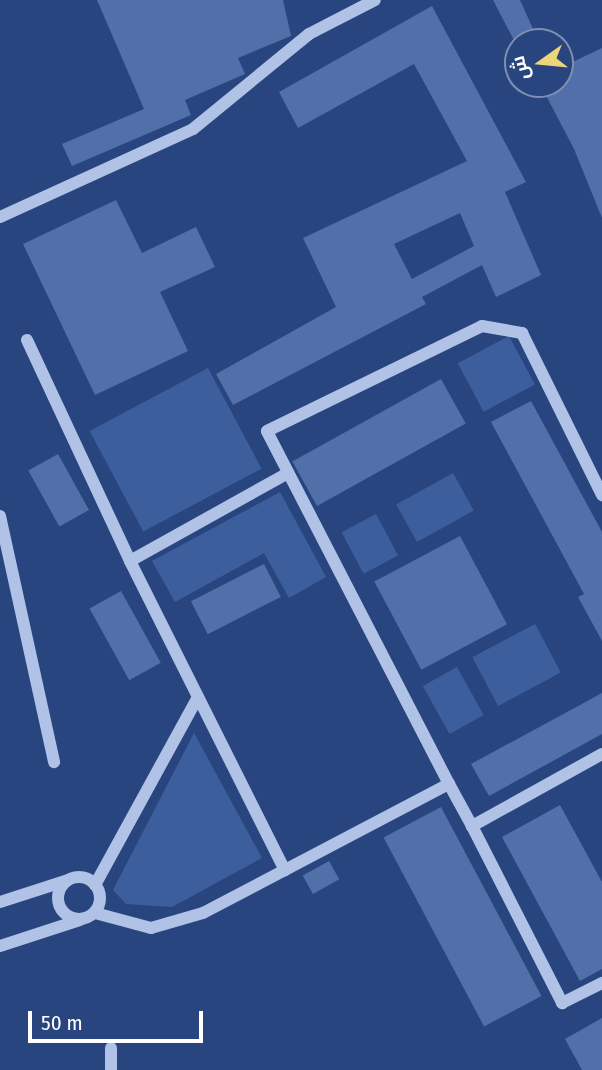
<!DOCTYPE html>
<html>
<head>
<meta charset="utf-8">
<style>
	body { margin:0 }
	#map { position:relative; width:602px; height:1070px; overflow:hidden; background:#29457f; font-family:"Fira Sans Condensed",Cairo,sans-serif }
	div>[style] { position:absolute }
	.green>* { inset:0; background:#3d5e9d; transform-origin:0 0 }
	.building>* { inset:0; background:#516fa8; transform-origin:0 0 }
	.minor>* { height:12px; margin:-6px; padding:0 6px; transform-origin:6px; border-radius:6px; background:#b0c2e5 }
	.minor>.ring { margin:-6px; padding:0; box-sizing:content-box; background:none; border:12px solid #b0c2e5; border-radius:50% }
	span { translate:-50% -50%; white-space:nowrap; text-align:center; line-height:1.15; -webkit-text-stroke:5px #29457f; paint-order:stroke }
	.north { position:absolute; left:504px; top:28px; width:70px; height:70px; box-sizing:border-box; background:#29457f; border:2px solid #7f8fb2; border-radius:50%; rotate:255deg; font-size:19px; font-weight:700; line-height:28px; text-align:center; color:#fff }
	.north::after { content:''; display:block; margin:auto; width:24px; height:32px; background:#ecd677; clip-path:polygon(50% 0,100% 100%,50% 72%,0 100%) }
	.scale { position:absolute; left:28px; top:1011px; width:175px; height:32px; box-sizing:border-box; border:4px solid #fff; border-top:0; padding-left:9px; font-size:21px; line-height:24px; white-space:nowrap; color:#fff; -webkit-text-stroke:5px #29457f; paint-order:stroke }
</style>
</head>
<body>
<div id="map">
	<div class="green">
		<i style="left:509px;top:336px;width:55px;height:58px;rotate:62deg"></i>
		<i style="left:208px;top:368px;width:114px;height:134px;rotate:62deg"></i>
		<i style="left:453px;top:473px;width:43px;height:65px;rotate:61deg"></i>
		<i style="clip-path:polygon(280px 492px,326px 577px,289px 598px,264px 553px,175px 602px,152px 561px)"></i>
		<i style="left:376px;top:514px;width:47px;height:39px;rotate:62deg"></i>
		<i style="left:535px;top:624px;width:55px;height:71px;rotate:62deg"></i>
		<i style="left:457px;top:667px;width:55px;height:39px;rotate:61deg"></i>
		<i style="clip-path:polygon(194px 733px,262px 858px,172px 907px,126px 904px,113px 890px)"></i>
	</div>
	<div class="building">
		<i style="clip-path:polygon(97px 0,283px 0,291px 36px,238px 58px,245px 74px,185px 100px,191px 115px,72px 166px,62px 144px,144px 109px)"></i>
		<i style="clip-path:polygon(493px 0,520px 0,539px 42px,518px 42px,518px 48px)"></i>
		<i style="clip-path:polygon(evenodd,432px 6px,526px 182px,505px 192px,541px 275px,496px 297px,482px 265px,422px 297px,426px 304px,233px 405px,216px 374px,336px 307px,303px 238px,467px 161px,414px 64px,298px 128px,279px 92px,432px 6px,460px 213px,474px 246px,412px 279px,394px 244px,460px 213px)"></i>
		<i style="clip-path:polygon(602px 48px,602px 218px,574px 149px,540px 84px,560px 84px,560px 68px)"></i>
		<i style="clip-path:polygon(116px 200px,142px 253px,196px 227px,215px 267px,160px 292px,188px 351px,95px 395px,23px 244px)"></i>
		<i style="left:441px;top:379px;width:51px;height:170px;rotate:61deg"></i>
		<i style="clip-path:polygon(531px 401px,602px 532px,602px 641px,578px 597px,584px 594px,491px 422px)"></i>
		<i style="left:58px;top:454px;width:64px;height:34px;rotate:61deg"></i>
		<i style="left:460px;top:536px;width:100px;height:97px;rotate:62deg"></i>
		<i style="left:264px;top:564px;width:37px;height:82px;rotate:63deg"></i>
		<i style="left:121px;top:591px;width:82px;height:36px;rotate:61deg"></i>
		<i style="clip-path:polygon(602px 693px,602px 734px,489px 796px,471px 764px)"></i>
		<i style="clip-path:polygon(560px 805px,602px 882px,602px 969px,580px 981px,502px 837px)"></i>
		<i style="left:441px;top:807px;width:214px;height:65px;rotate:62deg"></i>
		<i style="left:329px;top:861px;width:21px;height:30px;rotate:61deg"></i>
		<i style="clip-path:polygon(602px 1018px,602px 1070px,582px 1070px,565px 1039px)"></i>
	</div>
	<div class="minor">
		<i style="left:0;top:217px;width:212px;rotate:-24.5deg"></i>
		<i style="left:193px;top:129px;width:150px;rotate:-39.3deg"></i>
		<i style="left:309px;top:34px;width:74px;rotate:-27.3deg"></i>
		<i style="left:27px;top:340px;width:244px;rotate:65deg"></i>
		<i style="left:130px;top:561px;width:346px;rotate:63.4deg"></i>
		<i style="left:0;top:516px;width:252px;rotate:77.6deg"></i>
		<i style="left:130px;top:561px;width:181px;rotate:-29.1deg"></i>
		<i style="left:602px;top:754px;width:149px;rotate:151deg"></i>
		<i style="left:472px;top:826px;width:199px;rotate:63deg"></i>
		<i style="left:562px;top:1003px;width:45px;rotate:-26.6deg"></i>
		<i style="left:449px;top:784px;width:48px;rotate:61.3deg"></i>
		<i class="ring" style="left:58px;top:877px;width:30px;height:30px"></i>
		<i style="left:95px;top:885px;width:214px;rotate:-61.3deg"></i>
		<i style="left:0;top:902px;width:71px;rotate:-17.9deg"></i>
		<i style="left:95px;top:913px;width:58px;rotate:15deg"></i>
		<i style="left:151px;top:928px;width:54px;rotate:-16.1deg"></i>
		<i style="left:203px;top:913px;width:278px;rotate:-27.7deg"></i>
		<i style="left:449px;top:784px;width:397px;rotate:-117.3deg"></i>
		<i style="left:267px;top:431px;width:239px;rotate:-26deg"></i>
		<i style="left:482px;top:326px;width:41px;rotate:9.9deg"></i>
		<i style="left:522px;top:333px;width:181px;rotate:63.7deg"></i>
		<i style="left:0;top:946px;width:84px;rotate:-18deg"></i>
		<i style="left:111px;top:1070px;width:22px;rotate:-90deg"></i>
	</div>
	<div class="north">ش</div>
	<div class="scale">50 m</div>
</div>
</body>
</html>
